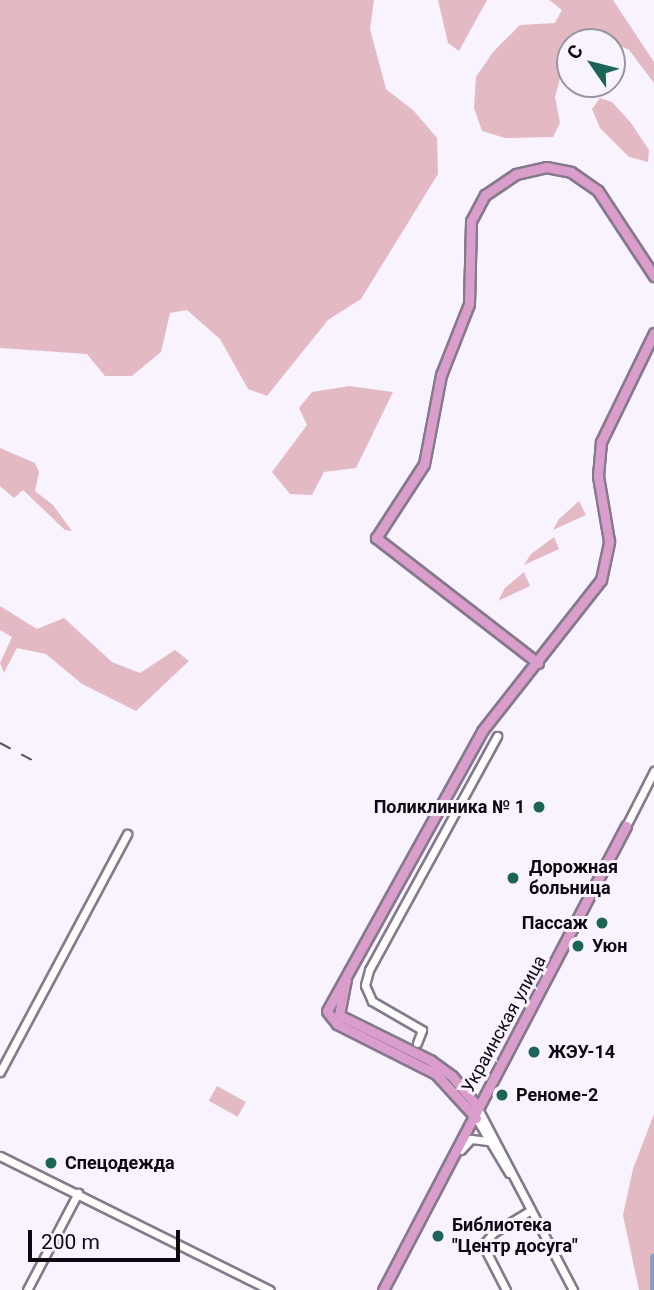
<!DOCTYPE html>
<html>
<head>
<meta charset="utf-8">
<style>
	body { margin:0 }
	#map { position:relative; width:654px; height:1290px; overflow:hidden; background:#f9f2ff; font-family:Roboto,sans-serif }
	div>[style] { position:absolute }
	.green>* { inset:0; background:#e3bac3; transform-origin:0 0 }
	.river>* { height:9px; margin:-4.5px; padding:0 4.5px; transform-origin:4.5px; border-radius:4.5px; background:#85a0c7 }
	.roads { filter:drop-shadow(2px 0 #847a8c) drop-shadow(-2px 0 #847a8c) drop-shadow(0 2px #847a8c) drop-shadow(0 -2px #847a8c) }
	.minor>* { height:7px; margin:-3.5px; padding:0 3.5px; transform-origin:3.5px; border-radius:3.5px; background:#fff }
	.major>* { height:9px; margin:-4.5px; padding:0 4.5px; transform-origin:4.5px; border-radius:4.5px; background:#da9dcc }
	.rail>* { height:2px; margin-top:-1px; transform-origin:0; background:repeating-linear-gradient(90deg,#59555d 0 12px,transparent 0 24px) }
	.dots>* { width:19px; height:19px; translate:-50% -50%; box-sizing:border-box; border:4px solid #f9f2ff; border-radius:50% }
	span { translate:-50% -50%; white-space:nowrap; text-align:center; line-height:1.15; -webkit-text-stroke:6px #f9f2ff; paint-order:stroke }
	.poi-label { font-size:18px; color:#0d0a10; font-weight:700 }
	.right { translate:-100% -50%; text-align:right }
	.left { translate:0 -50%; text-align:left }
	.street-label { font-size:18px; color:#0d0a10 }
	.north { position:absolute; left:556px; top:28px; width:70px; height:70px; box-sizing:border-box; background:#f9f2ff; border:2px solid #9b959f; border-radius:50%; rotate:305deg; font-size:19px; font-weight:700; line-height:28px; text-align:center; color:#0d0a10 }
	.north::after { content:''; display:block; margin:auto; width:24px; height:32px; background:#1d6458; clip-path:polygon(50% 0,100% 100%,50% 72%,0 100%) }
	.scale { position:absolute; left:28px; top:1230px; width:152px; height:32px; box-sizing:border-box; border:4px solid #0d0a10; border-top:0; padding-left:9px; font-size:21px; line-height:24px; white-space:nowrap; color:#0d0a10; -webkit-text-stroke:5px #f9f2ff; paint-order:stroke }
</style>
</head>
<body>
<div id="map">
	<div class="green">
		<i style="clip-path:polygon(0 0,374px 0,370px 29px,386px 89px,414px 111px,437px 138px,438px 174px,361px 299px,328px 320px,267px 396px,248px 389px,220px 339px,187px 310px,170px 313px,161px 352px,132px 376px,105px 376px,87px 354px,0 348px)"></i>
		<i style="clip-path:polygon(438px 0,487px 0,459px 51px,448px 43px)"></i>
		<i style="clip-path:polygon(549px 0,613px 0,654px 62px,654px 83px,629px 50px,612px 42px,570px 42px,570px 65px,561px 75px,555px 97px,560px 123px,553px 137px,505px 138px,482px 131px,474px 108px,476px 77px,493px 52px,520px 25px,555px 23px,562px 10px)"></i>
		<i style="clip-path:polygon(600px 98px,612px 102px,631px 123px,649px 150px,648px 162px,629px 157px,600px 128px,592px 109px)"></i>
		<i style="clip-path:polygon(349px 386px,393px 392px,356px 468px,324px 472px,312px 495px,290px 494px,272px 472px,307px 425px,299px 408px,312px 392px)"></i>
		<i style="clip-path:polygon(0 448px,35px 463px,39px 472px,35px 491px,53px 505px,72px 531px,65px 530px,23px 490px,14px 498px,0 486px)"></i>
		<i style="clip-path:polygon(579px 501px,586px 515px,553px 530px,559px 519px)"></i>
		<i style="clip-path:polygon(554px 537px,559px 549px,524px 565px,531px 554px)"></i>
		<i style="clip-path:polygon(524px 572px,530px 586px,498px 601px,505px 588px)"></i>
		<i style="clip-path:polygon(0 606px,37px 629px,64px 618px,112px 662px,140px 673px,175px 650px,189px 661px,136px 711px,82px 684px,46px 654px,17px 648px,4px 673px,0 663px,12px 637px,0 630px)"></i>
		<i style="left:217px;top:1086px;width:33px;height:17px;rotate:29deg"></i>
		<i style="clip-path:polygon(654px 1114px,654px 1290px,639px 1290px,623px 1215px,633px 1169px)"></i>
	</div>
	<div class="river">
		<i style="left:654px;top:1290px;width:33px;rotate:-90deg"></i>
	</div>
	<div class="roads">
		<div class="minor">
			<i style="left:626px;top:826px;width:62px;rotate:-63deg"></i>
			<i style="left:417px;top:1043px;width:14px;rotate:-69deg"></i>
			<i style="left:422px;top:1030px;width:58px;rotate:-149.9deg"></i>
			<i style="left:372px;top:1001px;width:17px;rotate:-114deg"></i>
			<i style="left:365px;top:985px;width:16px;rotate:-75deg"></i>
			<i style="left:369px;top:970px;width:267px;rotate:-61.3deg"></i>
			<i style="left:0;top:1072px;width:270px;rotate:-61.9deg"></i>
			<i style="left:476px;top:1105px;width:209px;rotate:62.3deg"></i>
			<i style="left:476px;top:1118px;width:64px;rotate:59deg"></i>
			<i style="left:461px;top:1150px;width:15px;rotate:-48deg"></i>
			<i style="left:471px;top:1139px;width:17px;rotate:7deg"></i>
			<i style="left:0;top:1156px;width:301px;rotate:26.4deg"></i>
			<i style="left:27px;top:1290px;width:110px;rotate:-62.3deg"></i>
			<i style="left:506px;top:1290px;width:51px;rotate:-117.1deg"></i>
			<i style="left:483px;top:1245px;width:16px;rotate:-50deg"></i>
			<i style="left:493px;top:1233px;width:44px;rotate:-31.2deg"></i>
		</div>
		<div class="major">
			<i style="left:538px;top:663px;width:205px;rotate:-142.3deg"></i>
			<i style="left:376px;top:538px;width:88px;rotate:-57deg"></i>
			<i style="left:424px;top:464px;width:91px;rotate:-79.2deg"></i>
			<i style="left:441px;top:375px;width:76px;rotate:-68.5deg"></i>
			<i style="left:469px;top:304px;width:83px;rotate:-88.6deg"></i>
			<i style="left:471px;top:221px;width:30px;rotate:-62deg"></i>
			<i style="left:485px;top:195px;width:37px;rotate:-34deg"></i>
			<i style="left:516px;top:174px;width:31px;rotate:-13deg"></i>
			<i style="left:546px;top:167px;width:25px;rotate:11deg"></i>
			<i style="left:571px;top:172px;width:33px;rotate:35deg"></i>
			<i style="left:598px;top:191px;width:102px;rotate:56.6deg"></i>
			<i style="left:346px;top:979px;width:37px;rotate:101deg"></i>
			<i style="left:339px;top:1015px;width:102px;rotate:26.3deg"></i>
			<i style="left:430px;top:1060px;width:27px;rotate:36deg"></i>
			<i style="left:452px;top:1076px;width:38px;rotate:50deg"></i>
			<i style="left:476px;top:1118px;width:59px;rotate:-132.3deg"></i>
			<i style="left:436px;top:1074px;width:111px;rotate:-153.2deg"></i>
			<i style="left:337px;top:1024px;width:16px;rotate:-128deg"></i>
			<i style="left:327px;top:1011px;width:320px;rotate:-61deg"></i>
			<i style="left:482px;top:731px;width:192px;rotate:-51.8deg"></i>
			<i style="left:601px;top:580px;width:40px;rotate:-78deg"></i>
			<i style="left:609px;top:541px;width:66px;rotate:-99.6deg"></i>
			<i style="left:598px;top:476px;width:34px;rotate:-85deg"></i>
			<i style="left:601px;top:442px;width:121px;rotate:-64.1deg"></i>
			<i style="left:383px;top:1290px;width:524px;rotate:-62.36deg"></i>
		</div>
	</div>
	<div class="rail">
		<i style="left:0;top:743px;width:38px;rotate:28deg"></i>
	</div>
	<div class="dots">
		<i style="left:539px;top:807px;background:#1d6458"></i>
		<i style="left:513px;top:878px;background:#1d6458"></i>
		<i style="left:602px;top:923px;background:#1d6458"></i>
		<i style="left:578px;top:946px;background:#1d6458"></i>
		<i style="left:534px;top:1052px;background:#1d6458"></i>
		<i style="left:502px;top:1095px;background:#1d6458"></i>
		<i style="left:51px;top:1163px;background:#1d6458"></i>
		<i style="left:438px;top:1236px;background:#1d6458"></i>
	</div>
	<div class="poi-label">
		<span class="right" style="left:525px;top:807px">Поликлиника № 1</span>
		<span class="left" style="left:529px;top:878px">Дорожная<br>больница</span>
		<span class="right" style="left:588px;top:923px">Пассаж</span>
		<span class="left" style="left:592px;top:946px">Уюн</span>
		<span class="left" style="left:548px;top:1052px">ЖЭУ-14</span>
		<span class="left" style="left:516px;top:1095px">Реноме-2</span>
		<span class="left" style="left:65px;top:1163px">Спецодежда</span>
		<span class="left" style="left:452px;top:1236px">Библиотека<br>"Центр досуга"</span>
	</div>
	<div class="street-label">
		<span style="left:504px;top:1024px;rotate:-61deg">Украинская улица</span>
	</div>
	<div class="north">С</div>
	<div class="scale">200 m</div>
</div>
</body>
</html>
